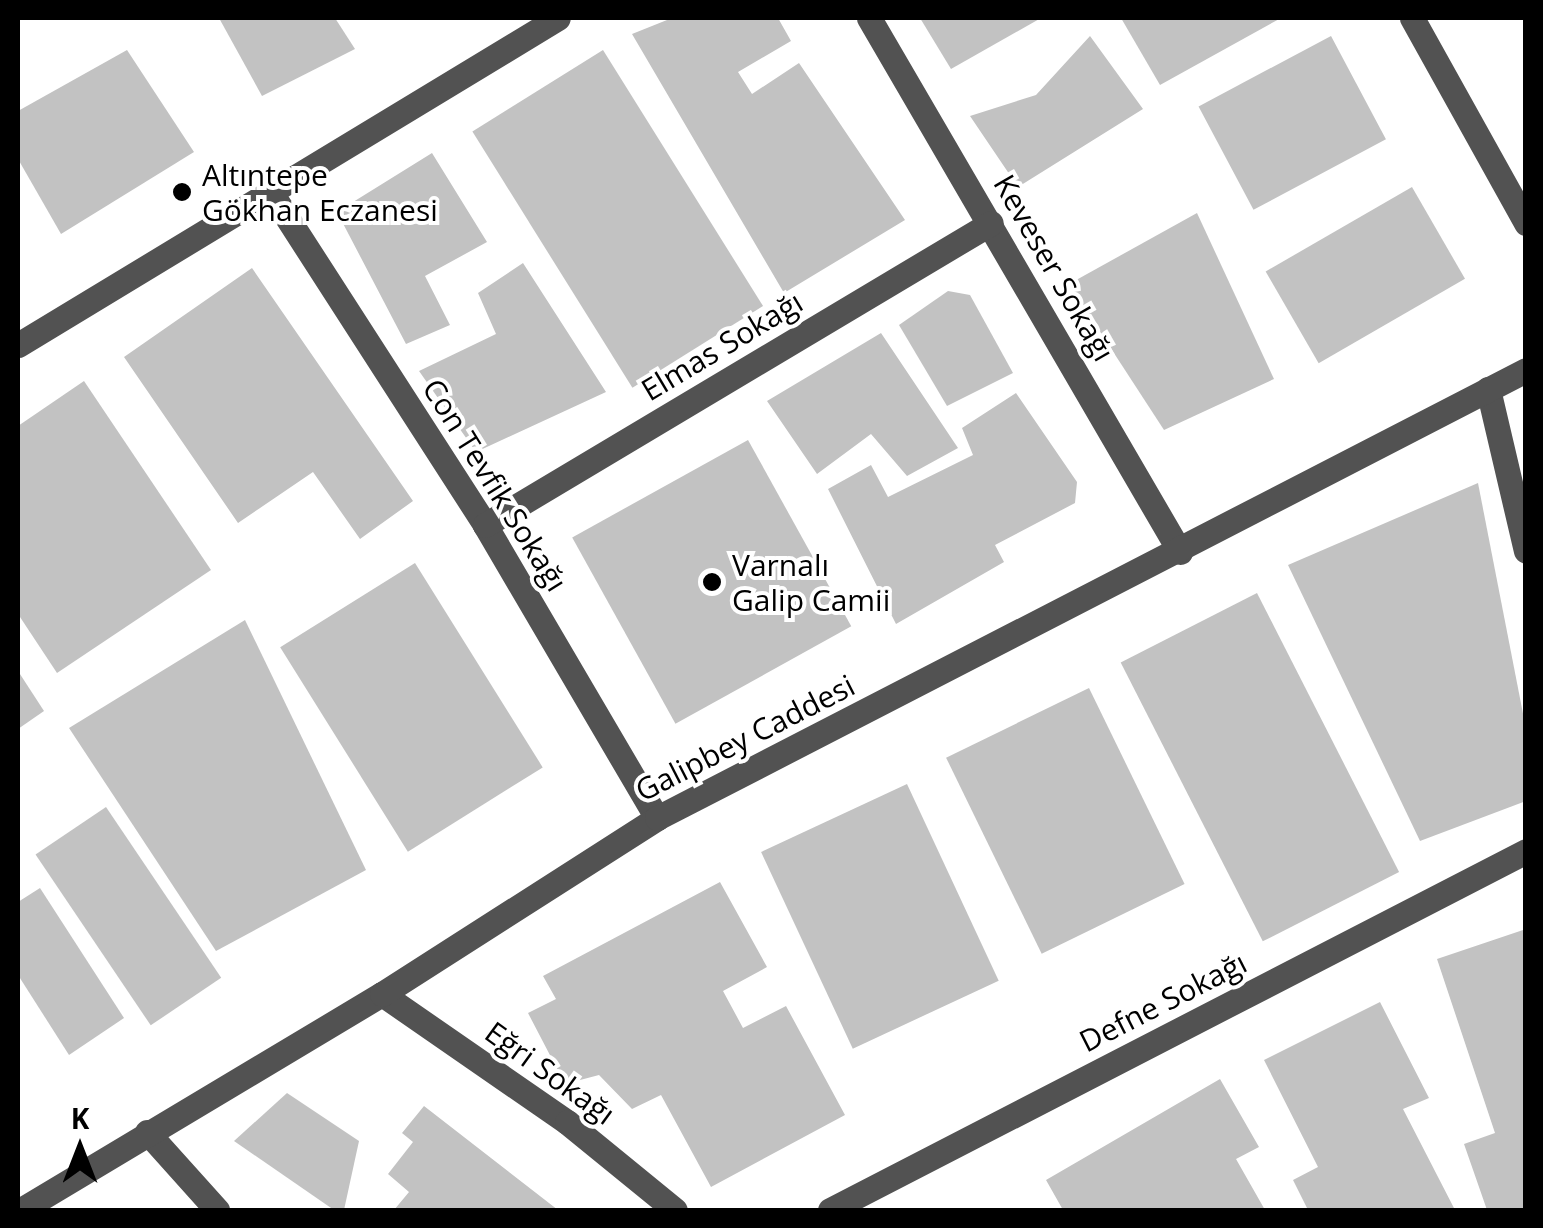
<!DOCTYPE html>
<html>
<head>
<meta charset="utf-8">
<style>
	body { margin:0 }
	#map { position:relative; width:1543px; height:1228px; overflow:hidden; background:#fff; font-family:"Open Sans",sans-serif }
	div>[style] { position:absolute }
	.building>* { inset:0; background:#c2c2c2; transform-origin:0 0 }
	.minor>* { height:25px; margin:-12.5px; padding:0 12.5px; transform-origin:12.5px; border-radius:12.5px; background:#525252 }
	.dots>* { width:28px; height:28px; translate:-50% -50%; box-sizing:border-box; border:5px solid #fff; border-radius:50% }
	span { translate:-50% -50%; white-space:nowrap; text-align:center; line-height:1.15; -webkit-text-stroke:8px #fff; paint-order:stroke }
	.poi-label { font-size:30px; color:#000 }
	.left { translate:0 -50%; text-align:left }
	.street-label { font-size:30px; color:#000 }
	.frame { position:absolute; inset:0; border:20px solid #000; pointer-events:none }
	.north { position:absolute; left:30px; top:1098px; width:100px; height:100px; -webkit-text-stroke:8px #fff; paint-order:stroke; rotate:0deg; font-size:28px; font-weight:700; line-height:40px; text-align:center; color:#000 }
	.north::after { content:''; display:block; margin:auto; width:35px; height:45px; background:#000; clip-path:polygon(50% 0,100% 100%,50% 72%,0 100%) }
</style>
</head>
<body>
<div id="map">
	<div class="building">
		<i style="clip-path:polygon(219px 18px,335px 18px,355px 49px,262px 96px)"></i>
		<i style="clip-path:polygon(672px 18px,778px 18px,791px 41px,738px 72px,752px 94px,799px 63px,905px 220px,784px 293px,632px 34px)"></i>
		<i style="clip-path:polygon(920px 18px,1041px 18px,951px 69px)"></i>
		<i style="clip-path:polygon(1121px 18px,1281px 18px,1160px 85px)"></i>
		<i style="clip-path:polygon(1090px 36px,1143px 109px,1018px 187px,970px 116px,1036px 95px)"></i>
		<i style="left:1331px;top:36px;width:117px;height:150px;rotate:62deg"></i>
		<i style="clip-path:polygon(127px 50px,194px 152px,61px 234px,18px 159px,18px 111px)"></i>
		<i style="left:603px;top:50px;width:302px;height:154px;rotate:58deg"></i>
		<i style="clip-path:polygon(432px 153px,487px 242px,425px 276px,450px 325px,406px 344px,337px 212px)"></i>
		<i style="left:1412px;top:187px;width:106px;height:169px;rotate:60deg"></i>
		<i style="clip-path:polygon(1197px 213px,1274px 379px,1164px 430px,1069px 284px)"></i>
		<i style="clip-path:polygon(523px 263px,606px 392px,476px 452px,419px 371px,496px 334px,478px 293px)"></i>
		<i style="clip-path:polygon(252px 268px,413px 501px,360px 539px,313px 472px,238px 523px,124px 357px)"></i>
		<i style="clip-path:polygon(948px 291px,970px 295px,1013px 373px,947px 406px,899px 325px)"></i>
		<i style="clip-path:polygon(881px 333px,958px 448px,907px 476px,871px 434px,817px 474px,767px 401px)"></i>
		<i style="clip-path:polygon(84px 381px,211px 570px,57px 673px,18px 614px,18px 426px)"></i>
		<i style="clip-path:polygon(1016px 393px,1077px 482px,1075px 503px,995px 545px,1004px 562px,896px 624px,828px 489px,871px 465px,888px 497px,973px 455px,962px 428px)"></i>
		<i style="left:748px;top:440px;width:213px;height:201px;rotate:61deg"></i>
		<i style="clip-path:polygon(1478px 483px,1526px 729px,1526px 801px,1420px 841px,1288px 565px)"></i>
		<i style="left:415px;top:563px;width:241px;height:159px;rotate:58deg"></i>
		<i style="left:1257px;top:593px;width:313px;height:153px;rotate:63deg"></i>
		<i style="clip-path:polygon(245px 620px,366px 870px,216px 951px,69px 728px)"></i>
		<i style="clip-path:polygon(18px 671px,44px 711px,18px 729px)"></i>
		<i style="left:1089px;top:688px;width:218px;height:159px;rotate:64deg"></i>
		<i style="left:907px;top:784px;width:217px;height:161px;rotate:65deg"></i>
		<i style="left:106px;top:807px;width:206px;height:85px;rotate:56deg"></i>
		<i style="clip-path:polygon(720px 882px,767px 967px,723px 991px,743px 1028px,786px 1006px,845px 1115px,711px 1187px,661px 1095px,632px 1109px,599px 1075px,565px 1084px,528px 1013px,556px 999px,543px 976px)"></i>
		<i style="clip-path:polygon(40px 888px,124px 1018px,69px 1055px,18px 975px,18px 902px)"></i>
		<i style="clip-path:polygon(1526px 929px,1526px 1210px,1487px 1210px,1464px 1144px,1495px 1133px,1437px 959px)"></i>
		<i style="clip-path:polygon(1380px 1002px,1429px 1098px,1403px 1109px,1455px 1210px,1308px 1210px,1293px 1180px,1318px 1167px,1264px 1060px)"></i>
		<i style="clip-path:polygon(1220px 1079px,1259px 1147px,1236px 1159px,1265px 1210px,1063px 1210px,1046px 1180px)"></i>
		<i style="clip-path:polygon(287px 1093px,359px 1141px,344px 1210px,334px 1210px,234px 1141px)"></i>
		<i style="clip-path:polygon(424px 1106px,558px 1210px,394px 1210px,409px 1192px,388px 1174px,413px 1142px,402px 1133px)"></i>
	</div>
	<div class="minor">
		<i style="left:869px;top:18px;width:618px;rotate:59.78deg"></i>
		<i style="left:1412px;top:18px;width:235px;rotate:60.9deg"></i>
		<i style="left:270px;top:191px;width:397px;rotate:57.2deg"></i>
		<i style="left:485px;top:525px;width:340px;rotate:59.6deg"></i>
		<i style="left:18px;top:345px;width:631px;rotate:-31.2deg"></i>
		<i style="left:1488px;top:389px;width:166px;rotate:76.8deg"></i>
		<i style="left:485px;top:525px;width:589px;rotate:-30.83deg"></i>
		<i style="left:382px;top:994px;width:225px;rotate:34.7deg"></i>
		<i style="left:567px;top:1122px;width:139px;rotate:39.2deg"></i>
		<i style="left:147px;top:1132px;width:105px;rotate:48.1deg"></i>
		<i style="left:21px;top:1210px;width:421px;rotate:-30.9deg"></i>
		<i style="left:382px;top:994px;width:326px;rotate:-32.6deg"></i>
		<i style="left:657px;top:818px;width:978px;rotate:-27.27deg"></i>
		<i style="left:830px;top:1210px;width:783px;rotate:-27.28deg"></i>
	</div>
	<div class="dots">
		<i style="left:182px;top:192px;background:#000"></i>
		<i style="left:712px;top:582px;background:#000"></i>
	</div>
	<div class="poi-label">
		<span class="left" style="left:202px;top:192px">Altıntepe<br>Gökhan Eczanesi</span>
		<span class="left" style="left:732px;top:582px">Varnalı<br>Galip Camii</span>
	</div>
	<div class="street-label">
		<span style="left:1054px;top:268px;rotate:60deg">Keveser Sokağı</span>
		<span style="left:722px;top:346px;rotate:-31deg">Elmas Sokağı</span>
		<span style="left:495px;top:485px;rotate:58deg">Con Tevfik Sokağı</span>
		<span style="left:745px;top:738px;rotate:-27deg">Galipbey Caddesi</span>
		<span style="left:1163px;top:1002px;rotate:-27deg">Defne Sokağı</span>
		<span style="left:550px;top:1073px;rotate:36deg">Eğri Sokağı</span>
	</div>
	<div class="frame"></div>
	<div class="north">K</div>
</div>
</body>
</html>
